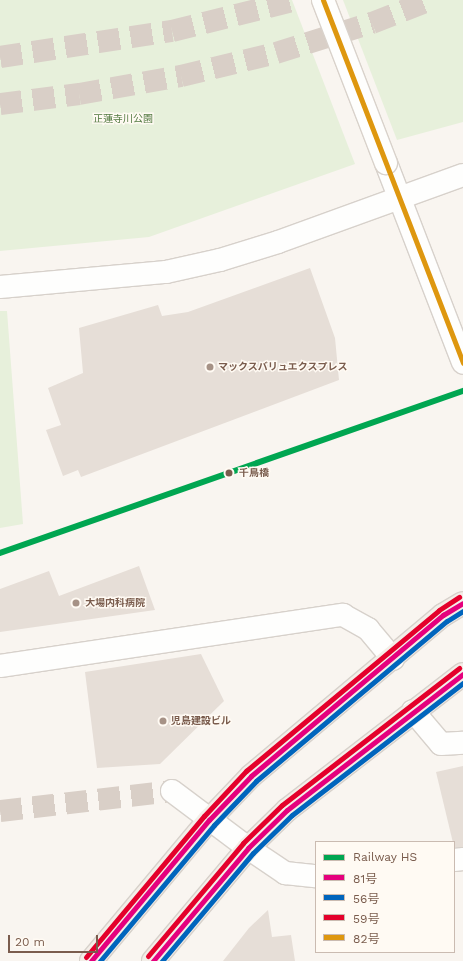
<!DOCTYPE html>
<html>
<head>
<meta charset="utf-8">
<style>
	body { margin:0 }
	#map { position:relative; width:463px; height:961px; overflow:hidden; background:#f9f5f0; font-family:"Work Sans","Noto Sans JP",sans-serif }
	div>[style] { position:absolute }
	.green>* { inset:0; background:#e7f0db }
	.building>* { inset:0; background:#e6ded7 }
	.street-tunnel>* { height:22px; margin-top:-11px; transform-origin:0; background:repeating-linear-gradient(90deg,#d9cfc7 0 22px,transparent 0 33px) }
	.highway-tunnel>* { height:22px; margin-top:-11px; transform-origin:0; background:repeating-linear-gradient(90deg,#d9cfc7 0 22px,transparent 0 33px) }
	.roads { filter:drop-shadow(1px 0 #d7d1cb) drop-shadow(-1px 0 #d7d1cb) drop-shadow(0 1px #d7d1cb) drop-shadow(0 -1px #d7d1cb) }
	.street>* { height:22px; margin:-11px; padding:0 11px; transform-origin:11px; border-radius:11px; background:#fefefd }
	.secondary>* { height:22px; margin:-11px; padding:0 11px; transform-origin:11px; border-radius:11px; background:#fefefd }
	.primary>* { height:22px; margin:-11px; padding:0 11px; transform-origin:11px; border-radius:11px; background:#f3eee8 }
	.bridges { filter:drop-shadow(1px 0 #d9d2cb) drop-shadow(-1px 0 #d9d2cb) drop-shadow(0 1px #d9d2cb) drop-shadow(0 -1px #d9d2cb) }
	.secondary-bridge>* { height:22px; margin:-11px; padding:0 11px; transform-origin:11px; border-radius:11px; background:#fefefd }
	.bus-1>* { height:5px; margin:-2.5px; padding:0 2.5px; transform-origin:2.5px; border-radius:2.5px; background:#e5007d }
	.bus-2>* { height:5px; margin:-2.5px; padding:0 2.5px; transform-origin:2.5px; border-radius:2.5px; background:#0065bd }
	.bus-3>* { height:5px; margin:-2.5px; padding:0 2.5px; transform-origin:2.5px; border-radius:2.5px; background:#e4002b }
	.bus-4>* { height:5px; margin:-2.5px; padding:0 2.5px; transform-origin:2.5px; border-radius:2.5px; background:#de970f }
	.rail-1>* { height:6px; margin:-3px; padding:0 3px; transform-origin:3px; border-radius:3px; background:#00a651 }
	.dots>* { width:11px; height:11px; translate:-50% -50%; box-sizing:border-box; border:2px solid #fffaf3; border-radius:50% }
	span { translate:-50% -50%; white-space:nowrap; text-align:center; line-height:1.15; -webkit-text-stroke:3px #fffaf3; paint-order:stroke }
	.park-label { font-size:10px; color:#537a41 }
	.poi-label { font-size:10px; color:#7a5c4d; font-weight:700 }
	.left { translate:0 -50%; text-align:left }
	.stop-label { font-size:10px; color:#7a5c4d; font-weight:700 }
	.legend { position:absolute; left:315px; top:841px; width:140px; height:112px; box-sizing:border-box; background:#fffaf3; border:1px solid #cabbb1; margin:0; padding:5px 7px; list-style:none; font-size:12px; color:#7a5c4d }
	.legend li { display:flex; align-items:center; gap:8px; height:20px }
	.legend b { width:20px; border:1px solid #cabbb1 }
	.scale { position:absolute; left:8px; top:935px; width:90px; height:18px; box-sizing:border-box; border:2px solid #7a5c4d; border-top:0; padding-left:5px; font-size:12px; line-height:14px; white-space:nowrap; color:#7a5c4d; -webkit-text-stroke:3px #fffaf3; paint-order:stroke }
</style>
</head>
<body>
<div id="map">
	<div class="green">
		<i style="clip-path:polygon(0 0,292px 0,355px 164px,149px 237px,0 251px)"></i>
		<i style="clip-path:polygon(343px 0,463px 0,463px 122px,397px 140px)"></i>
		<i style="clip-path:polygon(0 311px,7px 311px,23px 524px,0 528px)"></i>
	</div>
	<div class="building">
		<i style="clip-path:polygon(310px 268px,335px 338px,339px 380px,81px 477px,78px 470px,63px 476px,46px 430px,61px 425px,48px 388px,83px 373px,79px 328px,158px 305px,162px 316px,188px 312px)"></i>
		<i style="clip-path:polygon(139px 566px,155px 610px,0 632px,0 589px,49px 571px,59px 596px)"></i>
		<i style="clip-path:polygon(201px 654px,224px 701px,160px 764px,97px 768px,85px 672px)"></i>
		<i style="clip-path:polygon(463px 766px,463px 847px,454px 847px,436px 772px)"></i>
		<i style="clip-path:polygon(268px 910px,272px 937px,291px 935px,295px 961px,223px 961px,249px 928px)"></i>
	</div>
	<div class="street-tunnel">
		<i style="left:0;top:811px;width:173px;rotate:-6.6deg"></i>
	</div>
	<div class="highway-tunnel">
		<i style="left:0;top:57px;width:174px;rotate:-8.6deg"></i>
		<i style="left:172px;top:31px;width:128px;rotate:-14deg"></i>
		<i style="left:0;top:104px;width:80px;rotate:-7.2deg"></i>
		<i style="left:79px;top:94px;width:104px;rotate:-10deg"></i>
		<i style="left:181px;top:76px;width:98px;rotate:-13.6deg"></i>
		<i style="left:276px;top:53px;width:101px;rotate:-17.4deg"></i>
		<i style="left:372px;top:23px;width:63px;rotate:-21.3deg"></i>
	</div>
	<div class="roads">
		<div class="street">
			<i style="left:0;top:287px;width:167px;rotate:-5.2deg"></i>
			<i style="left:166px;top:272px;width:55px;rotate:-12.5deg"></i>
			<i style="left:220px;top:260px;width:61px;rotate:-17.2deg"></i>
			<i style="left:278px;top:242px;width:197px;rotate:-19.9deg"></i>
			<i style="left:0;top:666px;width:347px;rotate:-8.5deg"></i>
			<i style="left:343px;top:615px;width:29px;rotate:29deg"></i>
			<i style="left:368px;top:629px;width:39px;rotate:50deg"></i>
			<i style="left:413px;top:711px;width:43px;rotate:49.7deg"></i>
			<i style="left:441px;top:744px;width:22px;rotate:-3deg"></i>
			<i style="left:172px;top:791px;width:95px;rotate:36.9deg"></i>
			<i style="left:248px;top:848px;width:45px;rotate:34deg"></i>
			<i style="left:285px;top:873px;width:31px;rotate:6deg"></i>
			<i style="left:454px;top:860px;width:9px;rotate:-6deg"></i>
		</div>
		<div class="secondary">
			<i style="left:386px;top:163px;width:214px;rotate:68.9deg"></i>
		</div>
		<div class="primary">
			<i style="left:91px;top:961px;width:184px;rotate:-50.1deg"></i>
			<i style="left:209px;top:820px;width:61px;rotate:-46.3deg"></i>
			<i style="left:251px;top:776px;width:251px;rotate:-40deg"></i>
			<i style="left:443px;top:615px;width:23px;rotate:-31deg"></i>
			<i style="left:153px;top:961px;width:148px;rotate:-49.9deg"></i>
			<i style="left:248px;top:848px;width:54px;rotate:-44.3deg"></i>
			<i style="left:287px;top:810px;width:222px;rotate:-37.7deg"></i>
		</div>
	</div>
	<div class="bridges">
		<div class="secondary-bridge">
			<i style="left:323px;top:0;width:175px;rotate:68.9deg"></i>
		</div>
	</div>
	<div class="bus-1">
		<i style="left:91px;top:961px;width:184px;rotate:-50.1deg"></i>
		<i style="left:209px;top:820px;width:61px;rotate:-46.3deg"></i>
		<i style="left:251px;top:776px;width:251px;rotate:-40deg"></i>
		<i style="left:443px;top:615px;width:23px;rotate:-31deg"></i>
		<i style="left:153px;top:961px;width:148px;rotate:-49.9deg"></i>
		<i style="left:248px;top:848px;width:54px;rotate:-44.3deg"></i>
		<i style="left:287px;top:810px;width:222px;rotate:-37.7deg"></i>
	</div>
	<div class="bus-2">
		<i style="left:100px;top:961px;width:177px;rotate:-50deg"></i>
		<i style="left:214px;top:825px;width:61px;rotate:-46.3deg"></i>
		<i style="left:256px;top:781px;width:249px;rotate:-40deg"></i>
		<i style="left:447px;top:621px;width:19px;rotate:-32deg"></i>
		<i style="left:162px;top:961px;width:141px;rotate:-49.9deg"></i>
		<i style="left:253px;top:853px;width:54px;rotate:-44.3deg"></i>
		<i style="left:292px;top:815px;width:216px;rotate:-37.7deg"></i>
	</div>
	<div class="bus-3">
		<i style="left:148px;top:956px;width:148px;rotate:-49.9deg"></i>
		<i style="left:243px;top:843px;width:54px;rotate:-44.3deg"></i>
		<i style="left:282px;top:805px;width:224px;rotate:-37.7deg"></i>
		<i style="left:86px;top:957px;width:184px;rotate:-50.1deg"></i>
		<i style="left:204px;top:816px;width:62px;rotate:-47deg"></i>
		<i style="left:246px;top:771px;width:251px;rotate:-39.8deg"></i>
		<i style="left:439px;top:610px;width:24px;rotate:-33deg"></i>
	</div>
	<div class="bus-4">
		<i style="left:323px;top:0;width:389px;rotate:68.9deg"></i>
	</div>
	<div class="rail-1">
		<i style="left:0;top:553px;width:491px;rotate:-19.3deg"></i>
	</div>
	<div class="dots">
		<i style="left:210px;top:367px;background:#a69286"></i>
		<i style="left:229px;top:473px;background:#7a5c4d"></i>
		<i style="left:76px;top:603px;background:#a69286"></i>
		<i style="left:163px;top:721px;background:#a69286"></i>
	</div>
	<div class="park-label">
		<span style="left:123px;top:119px">正蓮寺川公園</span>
	</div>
	<div class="poi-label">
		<span class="left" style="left:218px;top:367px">マックスバリュエクスプレス</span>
		<span class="left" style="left:85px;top:603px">大場内科病院</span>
		<span class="left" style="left:171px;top:721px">児島建設ビル</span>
	</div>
	<div class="stop-label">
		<span class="left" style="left:239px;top:473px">千鳥橋</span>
	</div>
	<ul class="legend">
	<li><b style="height:5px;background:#00a651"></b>Railway HS</li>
	<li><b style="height:5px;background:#e5007d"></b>81号</li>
	<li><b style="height:5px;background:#0065bd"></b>56号</li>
	<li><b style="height:5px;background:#e4002b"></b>59号</li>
	<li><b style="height:5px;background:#de970f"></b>82号</li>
	</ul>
	<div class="scale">20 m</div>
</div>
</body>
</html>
